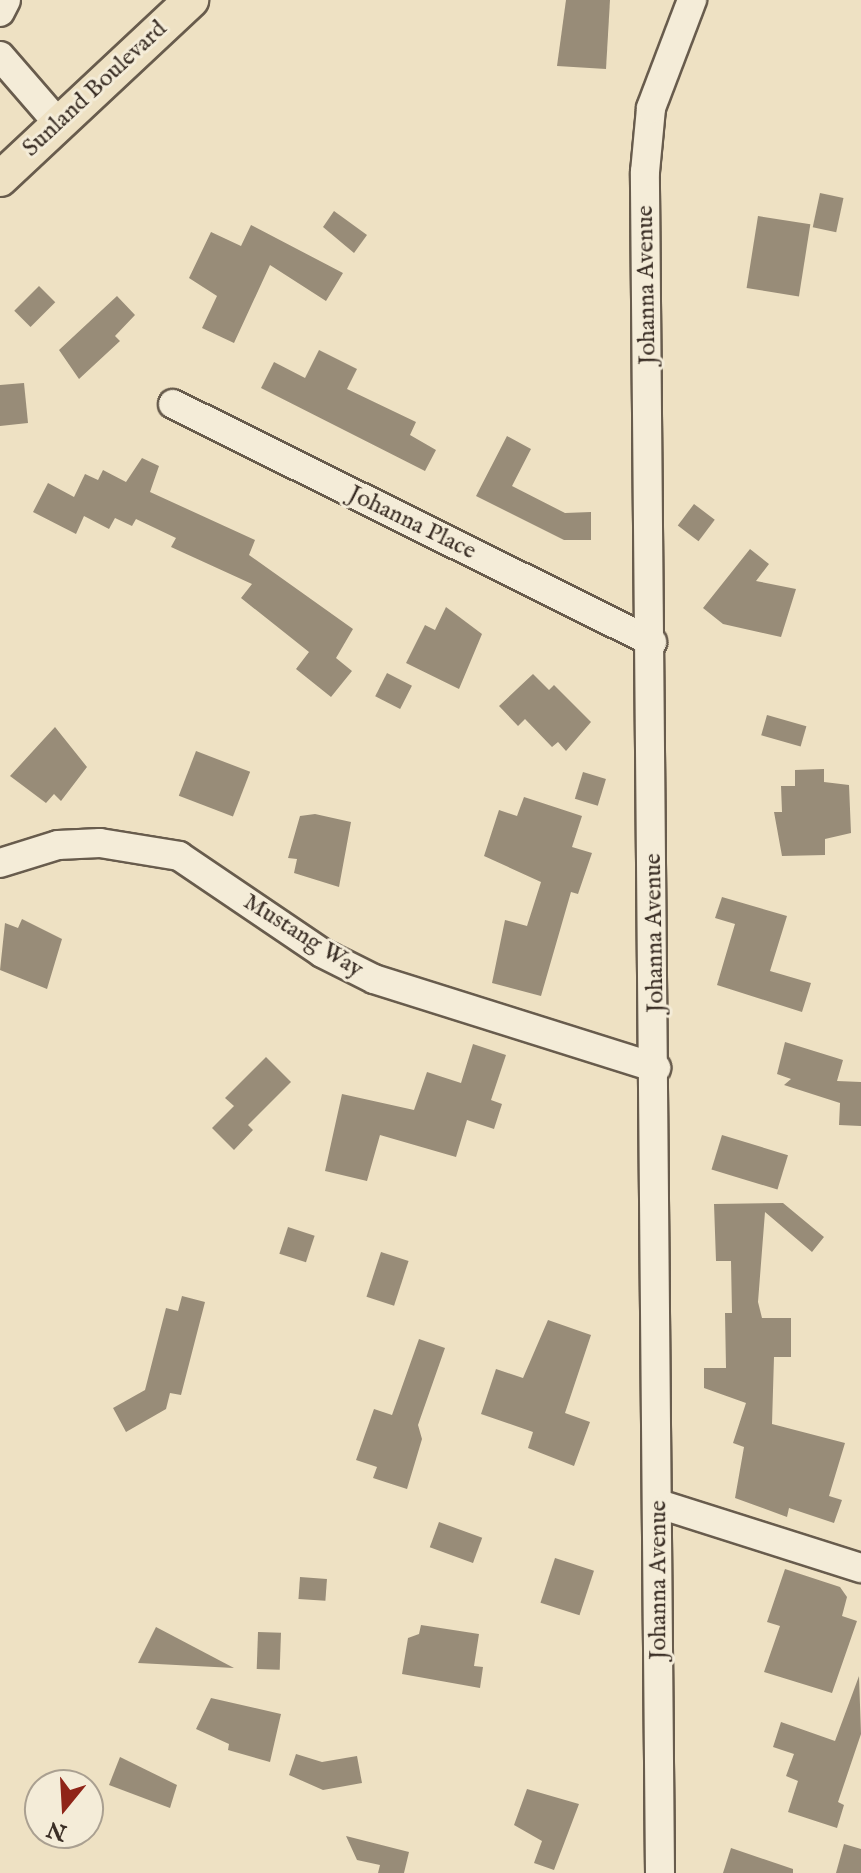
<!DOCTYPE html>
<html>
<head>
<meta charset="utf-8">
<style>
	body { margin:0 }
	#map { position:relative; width:861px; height:1873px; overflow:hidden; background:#eee1c3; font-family:"IM FELL English",serif }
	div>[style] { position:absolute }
	.building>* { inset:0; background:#988c78; transform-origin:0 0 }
	.roads { filter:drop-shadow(2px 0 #685c4d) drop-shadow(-2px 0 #685c4d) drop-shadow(0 2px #685c4d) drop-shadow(0 -2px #685c4d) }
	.minor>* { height:28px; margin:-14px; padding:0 14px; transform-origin:14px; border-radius:14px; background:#f4ecd8 }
	.major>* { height:34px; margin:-17px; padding:0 17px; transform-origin:17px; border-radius:17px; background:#eee1c3 }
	span { translate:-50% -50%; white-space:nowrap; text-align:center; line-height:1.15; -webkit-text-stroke:6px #f4ecd8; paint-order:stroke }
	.street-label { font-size:24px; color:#3b2f26 }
	.north { position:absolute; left:24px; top:1769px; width:80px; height:80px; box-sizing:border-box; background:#f4ecd8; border:2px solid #aaa091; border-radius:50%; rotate:198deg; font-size:22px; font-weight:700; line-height:32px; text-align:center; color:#3b2f26 }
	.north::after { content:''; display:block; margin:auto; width:28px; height:36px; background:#8f2418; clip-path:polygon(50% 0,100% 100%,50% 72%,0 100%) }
</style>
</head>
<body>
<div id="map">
	<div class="building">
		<i style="clip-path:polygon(566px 0,610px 0,606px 69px,557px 66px)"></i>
		<i style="left:820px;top:193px;width:24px;height:35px;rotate:12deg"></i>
		<i style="clip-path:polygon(334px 211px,367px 235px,354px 253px,323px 227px)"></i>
		<i style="left:758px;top:216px;width:53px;height:73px;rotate:9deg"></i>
		<i style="clip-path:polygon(251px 225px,343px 273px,326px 301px,270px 265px,234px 343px,202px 328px,217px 296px,189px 278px,211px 232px,241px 246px)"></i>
		<i style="left:39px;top:286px;width:23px;height:35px;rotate:45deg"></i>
		<i style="clip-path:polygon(117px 296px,135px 315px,115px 336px,120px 341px,79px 379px,59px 350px)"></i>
		<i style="clip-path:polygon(319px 350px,357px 369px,347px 389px,416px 422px,410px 435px,436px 450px,425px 471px,261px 388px,274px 362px,305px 378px)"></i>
		<i style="clip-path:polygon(24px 383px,28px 423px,0 426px,0 385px)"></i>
		<i style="clip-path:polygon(507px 436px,531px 449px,512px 486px,565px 513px,591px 512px,591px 540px,564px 540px,476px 496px)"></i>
		<i style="clip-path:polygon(142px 458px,159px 466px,150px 492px,255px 540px,249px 555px,353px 629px,336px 658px,352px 671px,331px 697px,296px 669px,309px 652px,241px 598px,252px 584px,171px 547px,176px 538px,136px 519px,132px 526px,115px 518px,109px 529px,84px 516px,76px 534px,33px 512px,48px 483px,74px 497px,85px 474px,98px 480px,103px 470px,126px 482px)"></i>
		<i style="left:694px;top:504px;width:26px;height:27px;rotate:37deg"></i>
		<i style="clip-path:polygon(750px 549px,769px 564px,756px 581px,796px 589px,781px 637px,723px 624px,703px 608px)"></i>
		<i style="clip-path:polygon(446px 607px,482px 634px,459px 689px,406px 663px,425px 625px,435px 630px)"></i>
		<i style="left:387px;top:673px;width:28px;height:26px;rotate:27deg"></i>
		<i style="clip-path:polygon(533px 674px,549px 690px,554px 685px,591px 722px,566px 751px,558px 742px,552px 747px,525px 719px,518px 726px,499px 706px)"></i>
		<i style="left:767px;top:715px;width:41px;height:21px;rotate:16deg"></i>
		<i style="clip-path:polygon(55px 727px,87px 767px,61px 801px,54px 794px,46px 803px,10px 776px)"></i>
		<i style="left:196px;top:751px;width:58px;height:48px;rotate:21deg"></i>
		<i style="clip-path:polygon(824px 769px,824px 782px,849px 785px,851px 833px,825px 839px,825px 855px,782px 856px,774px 812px,782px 812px,781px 786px,795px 786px,795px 770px)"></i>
		<i style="left:583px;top:772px;width:24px;height:28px;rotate:17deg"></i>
		<i style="clip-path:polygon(524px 797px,582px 816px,572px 847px,592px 853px,578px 894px,571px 892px,541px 996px,492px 983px,505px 920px,527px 926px,541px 882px,484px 856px,499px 810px,517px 816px)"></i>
		<i style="clip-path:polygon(315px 814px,351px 822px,339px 887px,294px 873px,297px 859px,288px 858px,300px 816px)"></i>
		<i style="clip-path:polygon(722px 897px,787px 916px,770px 971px,811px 983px,802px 1012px,717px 985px,735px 924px,715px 918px)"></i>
		<i style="clip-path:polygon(22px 919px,62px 939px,47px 989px,0 970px,5px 923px,18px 928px)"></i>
		<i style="clip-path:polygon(785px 1042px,843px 1060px,837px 1081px,861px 1082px,861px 1126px,839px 1125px,840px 1103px,784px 1085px,791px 1079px,777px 1074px)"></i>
		<i style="clip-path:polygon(473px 1044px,506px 1055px,491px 1100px,502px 1104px,494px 1129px,467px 1120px,456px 1157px,380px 1135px,367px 1181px,325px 1171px,342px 1094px,414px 1110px,427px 1072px,461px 1083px)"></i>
		<i style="clip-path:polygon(266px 1057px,291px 1082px,248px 1125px,253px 1130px,234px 1150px,212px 1128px,234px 1106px,225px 1098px)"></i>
		<i style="left:722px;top:1135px;width:69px;height:36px;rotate:17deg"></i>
		<i style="clip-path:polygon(783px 1203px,824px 1237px,812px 1252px,765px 1212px,758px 1302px,762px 1318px,791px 1318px,791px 1357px,774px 1357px,772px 1424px,845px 1443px,829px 1496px,842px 1500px,834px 1523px,789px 1508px,787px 1517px,735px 1498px,744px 1447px,733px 1443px,746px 1403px,704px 1388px,704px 1368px,726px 1368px,725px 1313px,732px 1313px,731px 1261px,716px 1261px,714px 1204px)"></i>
		<i style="left:288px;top:1227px;width:28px;height:28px;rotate:18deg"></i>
		<i style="left:381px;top:1252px;width:29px;height:47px;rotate:18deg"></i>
		<i style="clip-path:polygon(182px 1296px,205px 1302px,181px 1395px,170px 1393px,166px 1409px,126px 1432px,113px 1408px,145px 1390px,166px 1308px,178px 1311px)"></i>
		<i style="clip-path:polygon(548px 1320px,591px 1335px,565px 1413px,590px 1422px,574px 1466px,528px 1448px,533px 1432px,481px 1414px,496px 1369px,523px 1378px)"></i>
		<i style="clip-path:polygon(419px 1339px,445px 1348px,418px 1425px,422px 1439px,407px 1489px,373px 1478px,377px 1467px,356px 1460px,374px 1409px,392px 1415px)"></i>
		<i style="left:439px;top:1522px;width:46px;height:27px;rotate:20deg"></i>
		<i style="left:555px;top:1558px;width:41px;height:47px;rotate:18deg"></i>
		<i style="clip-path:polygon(785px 1569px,840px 1587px,847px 1597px,842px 1616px,857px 1621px,832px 1693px,764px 1672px,780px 1626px,767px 1622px)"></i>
		<i style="left:300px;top:1577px;width:27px;height:22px;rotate:4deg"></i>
		<i style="clip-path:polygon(421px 1625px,479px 1634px,474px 1666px,483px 1667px,480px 1688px,402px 1674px,408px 1638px,419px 1634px)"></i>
		<i style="clip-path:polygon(156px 1627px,234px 1668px,138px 1663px)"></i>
		<i style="left:258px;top:1632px;width:23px;height:37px;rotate:2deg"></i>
		<i style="clip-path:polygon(859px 1676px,861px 1734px,838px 1802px,844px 1805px,837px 1828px,788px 1812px,798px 1781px,786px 1776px,794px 1754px,773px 1747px,781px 1722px,835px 1741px)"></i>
		<i style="clip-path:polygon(211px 1698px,281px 1714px,270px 1762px,228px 1750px,229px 1744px,196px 1729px)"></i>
		<i style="clip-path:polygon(296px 1754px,322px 1762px,357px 1756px,362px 1783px,323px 1790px,289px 1775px)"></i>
		<i style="clip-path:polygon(120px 1757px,177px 1785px,170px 1808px,109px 1785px)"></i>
		<i style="clip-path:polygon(527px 1789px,579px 1804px,554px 1870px,534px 1863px,542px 1841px,514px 1825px)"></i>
		<i style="clip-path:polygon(346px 1836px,409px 1852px,404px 1873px,378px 1873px,380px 1865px,357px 1860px)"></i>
		<i style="clip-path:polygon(844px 1844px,861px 1849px,861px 1873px,836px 1873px)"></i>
		<i style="clip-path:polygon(731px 1848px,793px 1869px,793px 1873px,723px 1873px)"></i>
	</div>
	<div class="roads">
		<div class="minor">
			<i style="left:0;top:12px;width:13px;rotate:-63deg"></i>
			<i style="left:0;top:56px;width:89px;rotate:49.1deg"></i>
			<i style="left:173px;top:404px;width:535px;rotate:26.42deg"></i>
			<i style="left:0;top:863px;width:61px;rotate:-17.2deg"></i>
			<i style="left:58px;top:845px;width:42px;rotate:-2.7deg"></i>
			<i style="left:100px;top:843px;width:80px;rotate:9.3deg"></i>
			<i style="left:179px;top:856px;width:173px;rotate:34.1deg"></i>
			<i style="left:322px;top:953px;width:58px;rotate:26.6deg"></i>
			<i style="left:374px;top:979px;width:296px;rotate:17.5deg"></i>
			<i style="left:659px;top:1504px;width:212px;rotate:17.6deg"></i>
			<i style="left:660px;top:1873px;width:1701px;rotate:-90.51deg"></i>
			<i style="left:645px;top:172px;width:64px;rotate:-84.6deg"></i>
			<i style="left:651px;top:108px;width:116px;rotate:-69.2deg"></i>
		</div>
		<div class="major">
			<i style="left:0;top:179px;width:262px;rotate:-43.1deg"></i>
		</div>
	</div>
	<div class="street-label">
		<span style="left:95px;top:89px;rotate:-43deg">Sunland Boulevard</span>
		<span style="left:647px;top:285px;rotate:-91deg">Johanna Avenue</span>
		<span style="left:412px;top:523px;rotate:26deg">Johanna Place</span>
		<span style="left:655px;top:933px;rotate:-91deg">Johanna Avenue</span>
		<span style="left:303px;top:936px;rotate:32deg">Mustang Way</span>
		<span style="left:659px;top:1580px;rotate:-90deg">Johanna Avenue</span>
	</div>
	<div class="north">N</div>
</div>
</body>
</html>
